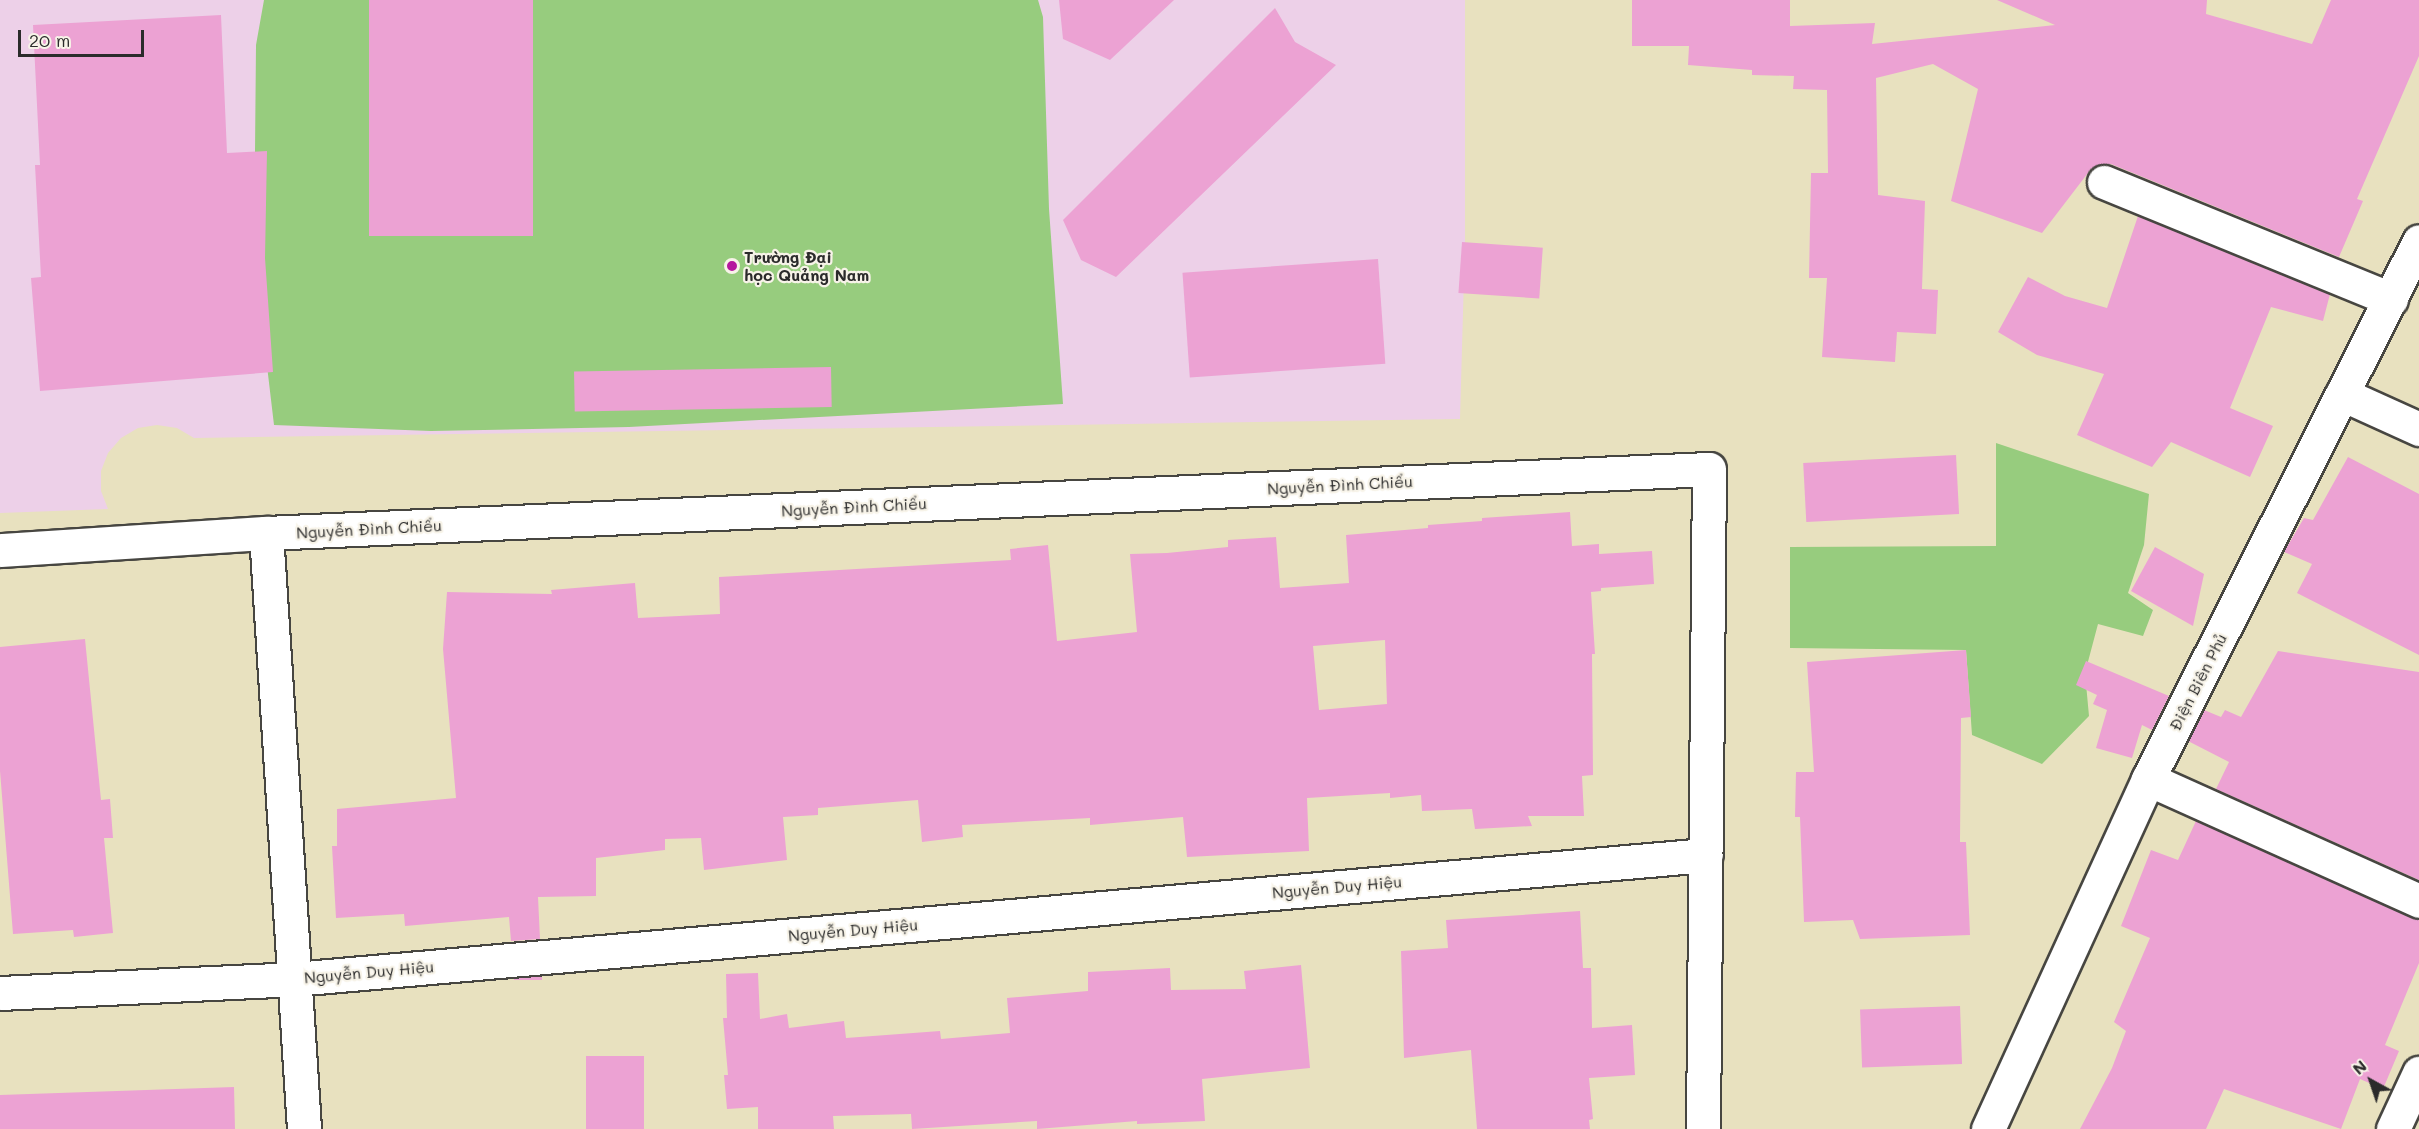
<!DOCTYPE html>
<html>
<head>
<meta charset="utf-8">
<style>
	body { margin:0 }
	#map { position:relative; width:2419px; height:1129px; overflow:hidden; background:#e8e1bf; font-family:Mali,sans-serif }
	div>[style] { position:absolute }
	.built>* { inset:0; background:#edd0e8 }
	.green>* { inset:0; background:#97cc7e }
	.building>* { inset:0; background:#eca2d3; transform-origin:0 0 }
	.roads { filter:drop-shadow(2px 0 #474641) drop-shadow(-2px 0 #474641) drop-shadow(0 2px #474641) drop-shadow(0 -2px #474641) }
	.minor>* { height:33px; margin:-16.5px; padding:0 16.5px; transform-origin:16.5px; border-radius:16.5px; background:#fff }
	.tertiary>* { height:33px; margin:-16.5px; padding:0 16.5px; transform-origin:16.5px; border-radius:16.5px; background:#fff }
	.dots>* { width:16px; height:16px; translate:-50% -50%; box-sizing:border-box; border:3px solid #f7f3e8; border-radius:50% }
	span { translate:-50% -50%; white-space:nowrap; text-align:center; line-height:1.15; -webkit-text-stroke:4.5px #f7f3e8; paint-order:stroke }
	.poi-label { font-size:16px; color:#2b2b2b; font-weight:700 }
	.left { translate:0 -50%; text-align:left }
	.street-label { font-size:16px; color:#2b2b2b }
	.north { position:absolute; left:2341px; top:1051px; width:60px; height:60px; -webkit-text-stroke:4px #f7f3e8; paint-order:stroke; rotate:320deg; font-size:16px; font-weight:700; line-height:24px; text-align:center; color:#2b2b2b }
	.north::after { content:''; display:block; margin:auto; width:21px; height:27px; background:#2b2b2b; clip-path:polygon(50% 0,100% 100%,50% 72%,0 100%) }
	.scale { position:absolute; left:18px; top:30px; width:126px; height:27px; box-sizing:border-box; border:3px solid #2b2b2b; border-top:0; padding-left:8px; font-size:18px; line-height:21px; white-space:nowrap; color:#2b2b2b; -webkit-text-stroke:4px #f7f3e8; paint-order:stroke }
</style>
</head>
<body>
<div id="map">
	<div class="built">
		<i style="clip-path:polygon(0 0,1465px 0,1465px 241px,1460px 419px,194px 438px,177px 428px,157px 425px,138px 428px,121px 438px,108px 453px,101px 471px,101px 491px,108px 509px,0 513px)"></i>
	</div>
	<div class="green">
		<i style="clip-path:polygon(264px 0,1038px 0,1043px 17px,1049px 209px,1063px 404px,629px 427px,431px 431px,274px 425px,254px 256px,256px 45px)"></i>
		<i style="clip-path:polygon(1996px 443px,2149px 494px,2144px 545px,2128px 593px,2153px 610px,2143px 636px,2098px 624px,2085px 673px,2089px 716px,2042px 764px,1972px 735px,1966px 650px,1790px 648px,1790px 547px,1996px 546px)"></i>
	</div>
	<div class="building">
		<i style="left:369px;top:0;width:164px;height:236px"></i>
		<i style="clip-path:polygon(1059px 0,1174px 0,1110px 60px,1063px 39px)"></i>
		<i style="clip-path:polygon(1632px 0,1790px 0,1790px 26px,1875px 23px,1872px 44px,2055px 25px,1997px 0,2207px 0,2206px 14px,2312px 44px,2331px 0,2419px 0,2419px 56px,2357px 199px,2363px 201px,2339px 257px,2111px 164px,2101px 164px,2091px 169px,2042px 233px,1951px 201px,1978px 89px,1933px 64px,1876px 78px,1878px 195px,1925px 201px,1922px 289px,1938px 290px,1936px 334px,1897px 332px,1895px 362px,1822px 357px,1827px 278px,1809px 278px,1811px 173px,1828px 173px,1827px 90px,1793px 89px,1794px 76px,1752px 75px,1752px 70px,1688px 65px,1689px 46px,1632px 46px)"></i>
		<i style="clip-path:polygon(1275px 8px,1295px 42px,1336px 65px,1116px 277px,1081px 260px,1063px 220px)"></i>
		<i style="clip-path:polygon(221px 15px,227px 153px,267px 151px,265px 258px,273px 372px,40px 391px,31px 278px,41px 277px,35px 165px,40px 165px,33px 25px)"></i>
		<i style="clip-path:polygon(2138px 216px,2330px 294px,2323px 321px,2271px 307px,2230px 408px,2273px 426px,2250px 477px,2171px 442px,2152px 467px,2077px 435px,2104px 374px,2037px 355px,1998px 332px,2028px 277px,2065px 296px,2107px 308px)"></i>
		<i style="left:1462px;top:242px;width:81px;height:51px;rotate:4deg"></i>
		<i style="left:1378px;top:259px;width:105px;height:196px;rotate:86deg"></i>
		<i style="left:831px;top:367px;width:40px;height:257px;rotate:89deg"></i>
		<i style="left:1956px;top:455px;width:59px;height:153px;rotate:87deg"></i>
		<i style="clip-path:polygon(2348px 457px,2419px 494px,2419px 655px,2297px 593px,2312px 564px,2284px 552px,2304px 518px,2313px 520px)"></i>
		<i style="clip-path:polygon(evenodd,1570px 512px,1572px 546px,1599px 544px,1599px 554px,1652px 551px,1654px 584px,1601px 588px,1601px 591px,1591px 592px,1595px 654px,1592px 654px,1593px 775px,1582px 776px,1584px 816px,1528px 816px,1532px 826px,1475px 829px,1472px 809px,1422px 811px,1421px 795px,1390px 798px,1390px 793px,1307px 798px,1309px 851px,1187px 857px,1183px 817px,1090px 825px,1090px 818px,962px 825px,963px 837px,922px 842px,918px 800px,818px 808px,818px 815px,783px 817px,787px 860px,704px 870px,701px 838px,665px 839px,665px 850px,596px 858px,596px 896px,538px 897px,540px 939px,511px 941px,509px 917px,405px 926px,404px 914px,336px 918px,332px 846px,337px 846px,337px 809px,456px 798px,443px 649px,447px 592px,552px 594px,551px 590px,635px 583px,638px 618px,720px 614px,719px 577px,1011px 560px,1010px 549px,1048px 545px,1057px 641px,1137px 632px,1130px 554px,1167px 553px,1228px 547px,1228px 540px,1276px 537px,1280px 588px,1349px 583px,1346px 535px,1428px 528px,1428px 525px,1482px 521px,1482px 518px,1570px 512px,1385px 640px,1387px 704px,1319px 710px,1313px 646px,1385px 640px)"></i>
		<i style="clip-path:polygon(2155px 547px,2204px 574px,2193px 626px,2131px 591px)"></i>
		<i style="clip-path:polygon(85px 639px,101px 800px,110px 799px,113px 838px,104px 838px,113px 933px,74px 937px,73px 930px,13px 934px,0 771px,0 647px)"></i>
		<i style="clip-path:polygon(1966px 650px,1971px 717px,1961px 718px,1960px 842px,1966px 842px,1970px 935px,1860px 939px,1853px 920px,1804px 922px,1800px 817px,1795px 817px,1796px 772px,1814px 772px,1807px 662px)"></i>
		<i style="clip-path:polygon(2278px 651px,2419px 672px,2419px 880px,2216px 789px,2229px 762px,2188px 741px,2204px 710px,2221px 717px,2225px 710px,2241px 717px)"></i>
		<i style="clip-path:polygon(2086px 661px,2169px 696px,2152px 730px,2142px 725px,2132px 758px,2096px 748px,2107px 710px,2093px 704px,2097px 695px,2076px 685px)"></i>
		<i style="clip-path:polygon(2196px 821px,2419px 919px,2419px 963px,2385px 1045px,2399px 1051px,2383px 1089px,2360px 1079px,2341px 1129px,2224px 1089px,2206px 1129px,2080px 1129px,2112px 1068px,2126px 1031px,2114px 1022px,2150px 938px,2121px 926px,2151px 850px,2178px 860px)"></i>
		<i style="clip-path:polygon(1580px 911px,1583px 968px,1591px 968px,1592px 1028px,1632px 1025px,1635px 1075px,1589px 1078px,1593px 1119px,1589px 1120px,1590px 1129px,1477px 1129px,1471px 1050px,1404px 1058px,1401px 951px,1448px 948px,1446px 920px)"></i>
		<i style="clip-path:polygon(1301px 965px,1310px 1068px,1202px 1079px,1205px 1121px,1137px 1124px,1137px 1121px,1037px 1129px,1037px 1121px,912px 1129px,911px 1114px,833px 1116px,834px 1129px,758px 1129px,758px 1107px,727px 1109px,724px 1075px,728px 1075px,723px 1018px,727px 1018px,726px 974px,758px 973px,760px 1019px,787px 1014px,789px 1028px,844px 1021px,846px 1038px,940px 1031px,941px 1039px,1010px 1033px,1007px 998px,1088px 991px,1088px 972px,1170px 968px,1171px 990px,1246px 989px,1244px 971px)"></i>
		<i style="left:542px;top:976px;width:4px;height:28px;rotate:90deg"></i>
		<i style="left:1960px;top:1006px;width:58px;height:100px;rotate:88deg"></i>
		<i style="left:586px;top:1056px;width:58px;height:73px"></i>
		<i style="clip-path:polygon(234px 1087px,235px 1129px,0 1129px,0 1095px)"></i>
	</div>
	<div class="roads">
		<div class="minor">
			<i style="left:2104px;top:182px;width:310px;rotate:22.2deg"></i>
			<i style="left:2342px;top:394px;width:85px;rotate:24.4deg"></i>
			<i style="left:266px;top:533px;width:597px;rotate:86.35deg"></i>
			<i style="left:0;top:550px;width:267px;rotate:-3.7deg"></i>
			<i style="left:266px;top:533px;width:1444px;rotate:-2.54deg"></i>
			<i style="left:2148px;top:779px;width:297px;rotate:24.2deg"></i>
			<i style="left:0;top:993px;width:294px;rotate:-2.7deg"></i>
			<i style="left:294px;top:979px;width:1417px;rotate:-5.02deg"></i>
			<i style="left:1988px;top:1129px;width:385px;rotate:-65.4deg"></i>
			<i style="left:2148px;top:779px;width:602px;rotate:-63.26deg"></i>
			<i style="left:2393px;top:1129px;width:62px;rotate:-65.1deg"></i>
		</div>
		<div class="tertiary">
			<i style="left:1703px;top:1129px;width:660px;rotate:-89.48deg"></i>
		</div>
	</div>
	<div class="dots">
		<i style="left:732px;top:266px;background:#b5179e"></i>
	</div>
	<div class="poi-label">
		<span class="left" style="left:744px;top:266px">Trường Đại<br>học Quảng Nam</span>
	</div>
	<div class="street-label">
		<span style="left:1340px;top:485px;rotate:-3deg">Nguyễn Đình Chiểu</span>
		<span style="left:854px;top:507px;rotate:-3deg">Nguyễn Đình Chiểu</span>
		<span style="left:369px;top:529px;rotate:-3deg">Nguyễn Đình Chiểu</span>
		<span style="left:2198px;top:682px;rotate:-63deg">Điện Biên Phủ</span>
		<span style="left:1337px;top:887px;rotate:-5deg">Nguyễn Duy Hiệu</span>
		<span style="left:853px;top:930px;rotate:-5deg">Nguyễn Duy Hiệu</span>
		<span style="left:369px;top:972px;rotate:-5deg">Nguyễn Duy Hiệu</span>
	</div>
	<div class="north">N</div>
	<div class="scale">20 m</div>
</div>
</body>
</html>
